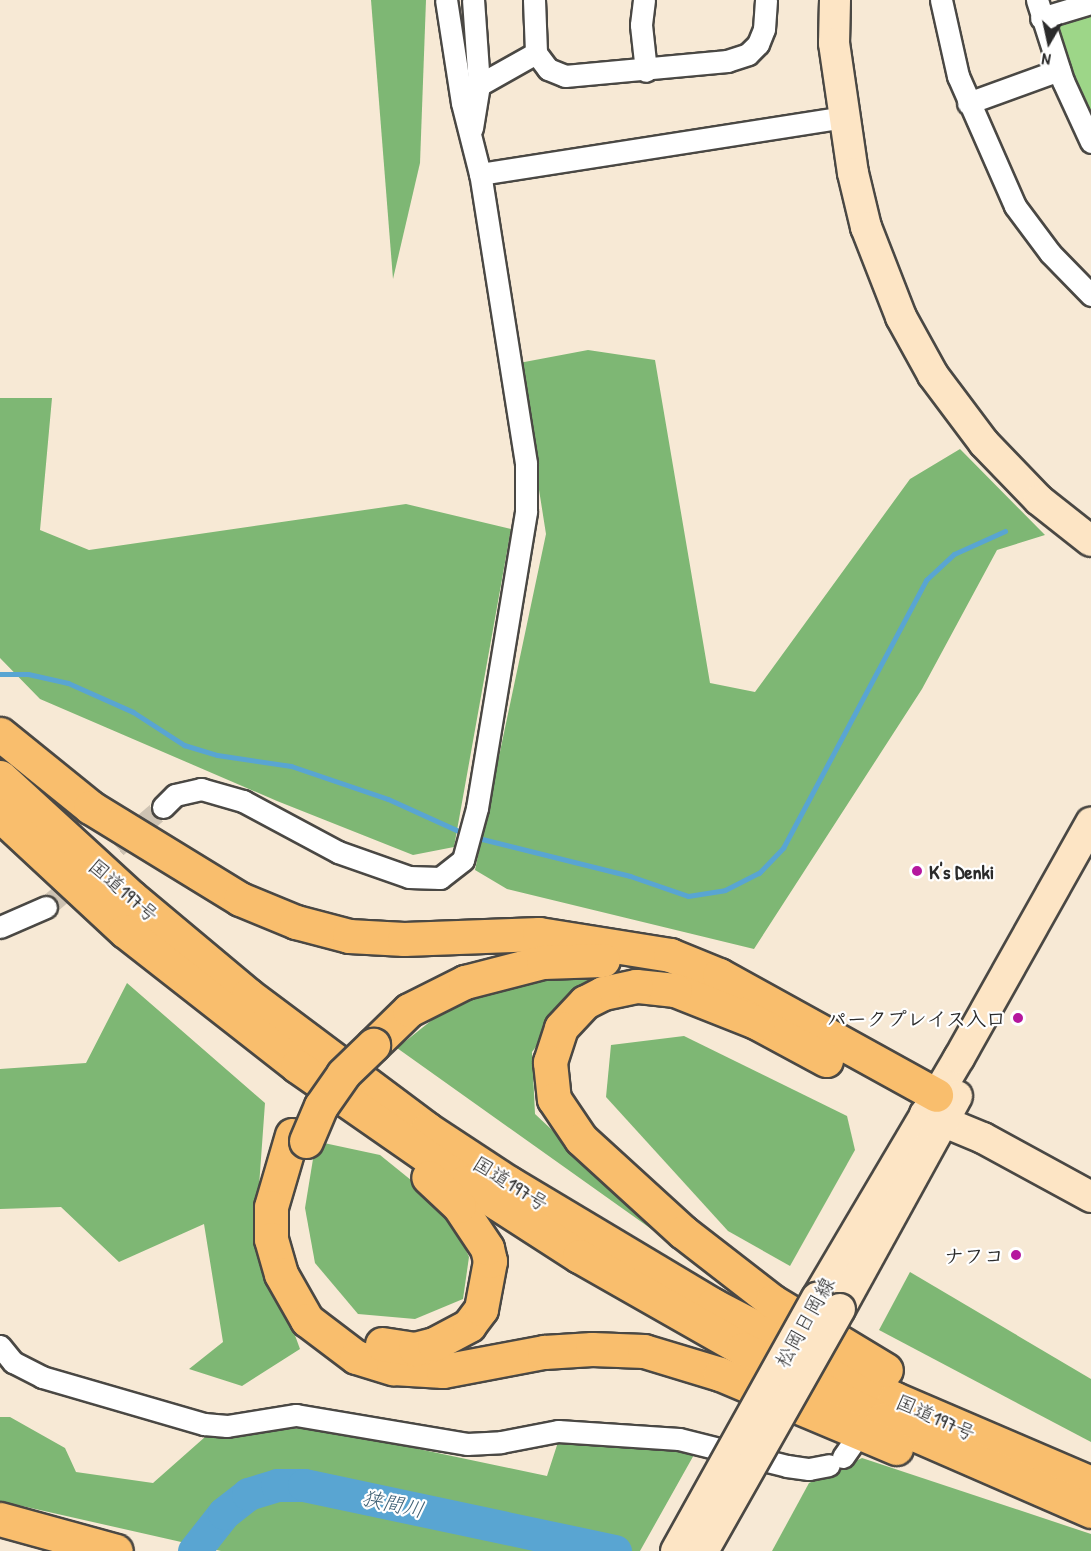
<!DOCTYPE html>
<html>
<head>
<meta charset="utf-8">
<style>
	body { margin:0 }
	#map { position:relative; width:1091px; height:1551px; overflow:hidden; background:#f7e9d5; font-family:"Patrick Hand","Klee One",sans-serif }
	div>[style] { position:absolute }
	.green>* { inset:0; background:#9dd688 }
	.forest>* { inset:0; background:#7eb774 }
	.stream>* { height:5px; margin:-2.5px; padding:0 2.5px; transform-origin:2.5px; border-radius:2.5px; background:#59a5d2 }
	.river>* { height:33px; margin:-16.5px; padding:0 16.5px; transform-origin:16.5px; border-radius:16.5px; background:#59a5d2 }
	.street-tunnel>* { height:21px; margin-top:-10.5px; transform-origin:0; background:repeating-linear-gradient(90deg,#cec3b3 0 21px,transparent 0 31px) }
	.roads { filter:drop-shadow(2px 0 #4a4844) drop-shadow(-2px 0 #4a4844) drop-shadow(0 2px #4a4844) drop-shadow(0 -2px #4a4844) }
	.street>* { height:21px; margin:-10.5px; padding:0 10.5px; transform-origin:10.5px; border-radius:10.5px; background:#fff }
	.secondary>* { height:30px; margin:-15px; padding:0 15px; transform-origin:15px; border-radius:15px; background:#fde5c5 }
	.highway>* { height:33px; margin:-16.5px; padding:0 16.5px; transform-origin:16.5px; border-radius:16.5px; background:#f9be6d }
	.bridges { filter:drop-shadow(2px 0 #4a4844) drop-shadow(-2px 0 #4a4844) drop-shadow(0 2px #4a4844) drop-shadow(0 -2px #4a4844) }
	.secondary-bridge>* { height:30px; margin:-15px; padding:0 15px; transform-origin:15px; border-radius:15px; background:#fde5c5 }
	.highway-bridge>* { height:33px; margin:-16.5px; padding:0 16.5px; transform-origin:16.5px; border-radius:16.5px; background:#f9be6d }
	.dots>* { width:16px; height:16px; translate:-50% -50%; box-sizing:border-box; border:3px solid #fff; border-radius:50% }
	span { translate:-50% -50%; white-space:nowrap; text-align:center; line-height:1.15; -webkit-text-stroke:4.5px #fff; paint-order:stroke }
	.poi-label { font-size:20px; color:#2b2b2b; font-weight:700 }
	.left { translate:0 -50%; text-align:left }
	.right { translate:-100% -50%; text-align:right }
	.street-label { font-size:20px; color:#2b2b2b }
	.water-label { font-size:21px; color:#406276; font-style:italic }
	.north { position:absolute; left:1019px; top:12px; width:60px; height:60px; -webkit-text-stroke:4px #fff; paint-order:stroke; rotate:189deg; font-size:16px; font-weight:700; line-height:24px; text-align:center; color:#2b2b2b }
	.north::after { content:''; display:block; margin:auto; width:21px; height:27px; background:#2b2b2b; clip-path:polygon(50% 0,100% 100%,50% 72%,0 100%) }
</style>
</head>
<body>
<div id="map">
	<div class="green">
		<i style="clip-path:polygon(1091px 9px,1091px 130px,1048px 21px)"></i>
	</div>
	<div class="forest">
		<i style="clip-path:polygon(371px 0,426px 0,420px 163px,393px 279px)"></i>
		<i style="clip-path:polygon(588px 350px,655px 360px,710px 683px,755px 692px,910px 479px,960px 449px,1045px 535px,997px 550px,922px 689px,754px 949px,507px 889px,475px 870px,546px 534px,519px 363px)"></i>
		<i style="clip-path:polygon(0 398px,52px 398px,40px 530px,89px 550px,406px 504px,511px 529px,454px 847px,413px 855px,277px 801px,40px 699px,0 658px)"></i>
		<i style="clip-path:polygon(614px 973px,563px 1011px,532px 1052px,535px 1114px,678px 1248px,397px 1048px,452px 1004px,531px 977px)"></i>
		<i style="clip-path:polygon(127px 983px,265px 1103px,256px 1228px,300px 1349px,242px 1386px,189px 1369px,223px 1342px,204px 1224px,119px 1262px,61px 1207px,0 1209px,0 1069px,86px 1063px)"></i>
		<i style="clip-path:polygon(684px 1036px,847px 1116px,855px 1150px,790px 1266px,728px 1231px,606px 1097px,611px 1045px)"></i>
		<i style="clip-path:polygon(324px 1143px,380px 1155px,448px 1210px,469px 1257px,463px 1299px,415px 1319px,358px 1314px,315px 1263px,305px 1208px,314px 1153px)"></i>
		<i style="clip-path:polygon(910px 1272px,1091px 1379px,1091px 1442px,879px 1330px)"></i>
		<i style="clip-path:polygon(0 1417px,10px 1417px,65px 1448px,76px 1472px,153px 1483px,205px 1437px,314px 1427px,547px 1476px,559px 1439px,695px 1453px,640px 1551px,221px 1551px,0 1501px)"></i>
		<i style="clip-path:polygon(862px 1458px,1091px 1534px,1091px 1551px,772px 1551px,809px 1483px)"></i>
	</div>
	<div class="stream">
		<i style="left:0;top:674px;width:28px"></i>
		<i style="left:28px;top:674px;width:41px;rotate:12.7deg"></i>
		<i style="left:68px;top:683px;width:71px;rotate:24deg"></i>
		<i style="left:133px;top:712px;width:61px;rotate:32.9deg"></i>
		<i style="left:184px;top:745px;width:34px;rotate:17deg"></i>
		<i style="left:217px;top:755px;width:75px;rotate:8.5deg"></i>
		<i style="left:291px;top:766px;width:102px;rotate:18.8deg"></i>
		<i style="left:388px;top:799px;width:85px;rotate:24.4deg"></i>
		<i style="left:474px;top:837px;width:161px;rotate:14deg"></i>
		<i style="left:630px;top:876px;width:61px;rotate:19deg"></i>
		<i style="left:688px;top:896px;width:37px;rotate:-9deg"></i>
		<i style="left:725px;top:890px;width:38px;rotate:-27deg"></i>
		<i style="left:759px;top:873px;width:35px;rotate:-46deg"></i>
		<i style="left:783px;top:848px;width:304px;rotate:-61.9deg"></i>
		<i style="left:926px;top:580px;width:38px;rotate:-43deg"></i>
		<i style="left:954px;top:554px;width:56px;rotate:-24.3deg"></i>
	</div>
	<div class="river">
		<i style="left:194px;top:1551px;width:48px;rotate:-51.7deg"></i>
		<i style="left:224px;top:1513px;width:31px;rotate:-38deg"></i>
		<i style="left:248px;top:1494px;width:30px;rotate:-17deg"></i>
		<i style="left:277px;top:1485px;width:27px"></i>
		<i style="left:304px;top:1485px;width:318px;rotate:12deg"></i>
	</div>
	<div class="street-tunnel">
		<i style="left:46px;top:907px;width:154px;rotate:-40.5deg"></i>
	</div>
	<div class="roads">
		<div class="street">
			<i style="left:534px;top:0;width:53px;rotate:87.8deg"></i>
			<i style="left:536px;top:53px;width:20px;rotate:53deg"></i>
			<i style="left:548px;top:69px;width:18px;rotate:22deg"></i>
			<i style="left:565px;top:76px;width:163px;rotate:-5.3deg"></i>
			<i style="left:727px;top:61px;width:22px;rotate:-18deg"></i>
			<i style="left:748px;top:54px;width:14px;rotate:-45deg"></i>
			<i style="left:758px;top:44px;width:16px;rotate:-68deg"></i>
			<i style="left:764px;top:29px;width:29px;rotate:-86deg"></i>
			<i style="left:644px;top:0;width:25px;rotate:97deg"></i>
			<i style="left:641px;top:25px;width:46px;rotate:83.8deg"></i>
			<i style="left:941px;top:0;width:78px;rotate:77.4deg"></i>
			<i style="left:958px;top:76px;width:142px;rotate:66.3deg"></i>
			<i style="left:1015px;top:206px;width:59px;rotate:53.3deg"></i>
			<i style="left:1050px;top:253px;width:59px;rotate:45.7deg"></i>
			<i style="left:1037px;top:0;width:85px;rotate:72.2deg"></i>
			<i style="left:1063px;top:81px;width:67px;rotate:65.3deg"></i>
			<i style="left:1041px;top:18px;width:52px;rotate:-16.7deg"></i>
			<i style="left:479px;top:85px;width:65px;rotate:-29.3deg"></i>
			<i style="left:968px;top:103px;width:97px;rotate:-19.9deg"></i>
			<i style="left:472px;top:128px;width:44px;rotate:-80.8deg"></i>
			<i style="left:479px;top:85px;width:85px;rotate:-94deg"></i>
			<i style="left:480px;top:174px;width:369px;rotate:-8.9deg"></i>
			<i style="left:163px;top:807px;width:17px;rotate:-45deg"></i>
			<i style="left:175px;top:795px;width:27px;rotate:-13deg"></i>
			<i style="left:201px;top:789px;width:44px;rotate:15.9deg"></i>
			<i style="left:243px;top:801px;width:108px;rotate:28.2deg"></i>
			<i style="left:338px;top:852px;width:75px;rotate:19.4deg"></i>
			<i style="left:409px;top:877px;width:31px;rotate:2deg"></i>
			<i style="left:440px;top:878px;width:29px;rotate:-38deg"></i>
			<i style="left:463px;top:860px;width:54px;rotate:-74.9deg"></i>
			<i style="left:477px;top:808px;width:301px;rotate:-80.6deg"></i>
			<i style="left:526px;top:511px;width:48px;rotate:-90deg"></i>
			<i style="left:526px;top:463px;width:293px;rotate:-99deg"></i>
			<i style="left:480px;top:174px;width:73px;rotate:-104.2deg"></i>
			<i style="left:462px;top:103px;width:104px;rotate:-98.8deg"></i>
			<i style="left:0;top:927px;width:50px;rotate:-23.5deg"></i>
			<i style="left:0;top:1346px;width:21px;rotate:51deg"></i>
			<i style="left:13px;top:1362px;width:33px;rotate:27deg"></i>
			<i style="left:42px;top:1377px;width:169px;rotate:16.2deg"></i>
			<i style="left:204px;top:1424px;width:23px;rotate:5deg"></i>
			<i style="left:227px;top:1426px;width:70px;rotate:-9.1deg"></i>
			<i style="left:296px;top:1415px;width:173px;rotate:9.6deg"></i>
			<i style="left:467px;top:1444px;width:34px;rotate:-3deg"></i>
			<i style="left:501px;top:1442px;width:58px;rotate:-10.9deg"></i>
			<i style="left:558px;top:1431px;width:121px;rotate:3.8deg"></i>
			<i style="left:679px;top:1439px;width:111px;rotate:14deg"></i>
			<i style="left:787px;top:1466px;width:22px;rotate:8deg"></i>
			<i style="left:809px;top:1469px;width:20px;rotate:-11deg"></i>
			<i style="left:843px;top:1457px;width:28px;rotate:-55deg"></i>
		</div>
		<div class="secondary">
			<i style="left:835px;top:0;width:43px;rotate:91.3deg"></i>
			<i style="left:834px;top:43px;width:131px;rotate:81.7deg"></i>
			<i style="left:853px;top:173px;width:56px;rotate:76.5deg"></i>
			<i style="left:866px;top:227px;width:97px;rotate:68.7deg"></i>
			<i style="left:901px;top:317px;width:66px;rotate:61.1deg"></i>
			<i style="left:933px;top:375px;width:85px;rotate:53.1deg"></i>
			<i style="left:984px;top:443px;width:79px;rotate:46deg"></i>
			<i style="left:1039px;top:500px;width:66px;rotate:38.3deg"></i>
			<i style="left:925px;top:1114px;width:63px;rotate:22.5deg"></i>
			<i style="left:983px;top:1138px;width:123px;rotate:28.6deg"></i>
			<i style="left:817px;top:1298px;width:279px;rotate:-59.4deg"></i>
			<i style="left:959px;top:1058px;width:270px;rotate:-60.7deg"></i>
			<i style="left:840px;top:1309px;width:243px;rotate:-61.2deg"></i>
		</div>
		<div class="highway">
			<i style="left:0;top:734px;width:116px;rotate:39deg"></i>
			<i style="left:90px;top:807px;width:176px;rotate:31.5deg"></i>
			<i style="left:240px;top:899px;width:61px;rotate:22.3deg"></i>
			<i style="left:296px;top:922px;width:55px;rotate:14.8deg"></i>
			<i style="left:349px;top:936px;width:55px;rotate:3.1deg"></i>
			<i style="left:404px;top:939px;width:135px;rotate:-2.1deg"></i>
			<i style="left:539px;top:934px;width:133px;rotate:9.1deg"></i>
			<i style="left:670px;top:955px;width:53px;rotate:22.2deg"></i>
			<i style="left:719px;top:975px;width:248px;rotate:28.9deg"></i>
			<i style="left:0;top:777px;width:178px;rotate:42.5deg"></i>
			<i style="left:131px;top:897px;width:153px;rotate:39.9deg"></i>
			<i style="left:248px;top:995px;width:224px;rotate:36.8deg"></i>
			<i style="left:427px;top:1129px;width:98px;rotate:33.4deg"></i>
			<i style="left:509px;top:1183px;width:238px;rotate:30.9deg"></i>
			<i style="left:713px;top:1305px;width:149px;rotate:27.6deg"></i>
			<i style="left:845px;top:1374px;width:56px;rotate:26.6deg"></i>
			<i style="left:895px;top:1399px;width:213px;rotate:23.2deg"></i>
			<i style="left:0;top:815px;width:171px;rotate:42.9deg"></i>
			<i style="left:125px;top:931px;width:219px;rotate:38.1deg"></i>
			<i style="left:297px;top:1066px;width:203px;rotate:34.8deg"></i>
			<i style="left:464px;top:1182px;width:137px;rotate:32.8deg"></i>
			<i style="left:579px;top:1256px;width:189px;rotate:29.6deg"></i>
			<i style="left:743px;top:1349px;width:156px;rotate:27.1deg"></i>
			<i style="left:882px;top:1420px;width:228px;rotate:23.5deg"></i>
			<i style="left:739px;top:1013px;width:99px;rotate:28.4deg"></i>
			<i style="left:758px;top:1023px;width:89px;rotate:-158.3deg"></i>
			<i style="left:675px;top:990px;width:39px;rotate:-174deg"></i>
			<i style="left:636px;top:986px;width:34px;rotate:168deg"></i>
			<i style="left:603px;top:993px;width:20px;rotate:153deg"></i>
			<i style="left:585px;top:1002px;width:35px;rotate:133deg"></i>
			<i style="left:561px;top:1028px;width:36px;rotate:108deg"></i>
			<i style="left:550px;top:1062px;width:37px;rotate:84deg"></i>
			<i style="left:554px;top:1099px;width:48px;rotate:56deg"></i>
			<i style="left:581px;top:1139px;width:138px;rotate:42.4deg"></i>
			<i style="left:683px;top:1232px;width:113px;rotate:37.8deg"></i>
			<i style="left:772px;top:1301px;width:133px;rotate:31.2deg"></i>
			<i style="left:373px;top:1045px;width:50px;rotate:-44.2deg"></i>
			<i style="left:409px;top:1010px;width:63px;rotate:-26.6deg"></i>
			<i style="left:465px;top:982px;width:81px;rotate:-14.4deg"></i>
			<i style="left:543px;top:962px;width:60px;rotate:-1.9deg"></i>
			<i style="left:292px;top:1135px;width:75px;rotate:106.3deg"></i>
			<i style="left:271px;top:1207px;width:32px;rotate:90deg"></i>
			<i style="left:271px;top:1239px;width:36px;rotate:74deg"></i>
			<i style="left:281px;top:1274px;width:53px;rotate:60.5deg"></i>
			<i style="left:307px;top:1320px;width:61px;rotate:37.1deg"></i>
			<i style="left:356px;top:1357px;width:39px;rotate:17deg"></i>
			<i style="left:393px;top:1368px;width:50px;rotate:3.4deg"></i>
			<i style="left:443px;top:1371px;width:103px;rotate:-10.7deg"></i>
			<i style="left:544px;top:1352px;width:48px;rotate:-3.6deg"></i>
			<i style="left:592px;top:1349px;width:52px;rotate:2.2deg"></i>
			<i style="left:644px;top:1351px;width:79px;rotate:16.8deg"></i>
			<i style="left:720px;top:1374px;width:191px;rotate:22.8deg"></i>
			<i style="left:382px;top:1344px;width:33px;rotate:9deg"></i>
			<i style="left:415px;top:1349px;width:20px;rotate:-15deg"></i>
			<i style="left:434px;top:1344px;width:40px;rotate:-28deg"></i>
			<i style="left:469px;top:1325px;width:20px;rotate:-53deg"></i>
			<i style="left:481px;top:1309px;width:49px;rotate:-79.4deg"></i>
			<i style="left:490px;top:1261px;width:13px;rotate:-103deg"></i>
			<i style="left:487px;top:1248px;width:50px;rotate:-123.7deg"></i>
			<i style="left:459px;top:1206px;width:42px;rotate:-136.9deg"></i>
			<i style="left:0;top:1519px;width:120px;rotate:15.4deg"></i>
		</div>
	</div>
	<div class="bridges">
		<div class="secondary-bridge">
			<i style="left:676px;top:1551px;width:290px;rotate:-60.9deg"></i>
			<i style="left:703px;top:1551px;width:278px;rotate:-60.5deg"></i>
		</div>
		<div class="highway-bridge">
			<i style="left:306px;top:1141px;width:38px;rotate:-67deg"></i>
			<i style="left:321px;top:1106px;width:39px;rotate:-55deg"></i>
			<i style="left:343px;top:1074px;width:42px;rotate:-44deg"></i>
		</div>
	</div>
	<div class="dots">
		<i style="left:917px;top:871px;background:#b5179e"></i>
		<i style="left:1018px;top:1018px;background:#b5179e"></i>
		<i style="left:1016px;top:1255px;background:#b5179e"></i>
	</div>
	<div class="poi-label">
		<span class="left" style="left:929px;top:871px">K's Denki</span>
		<span class="right" style="left:1006px;top:1018px">パークプレイス入口</span>
		<span class="right" style="left:1004px;top:1255px">ナフコ</span>
	</div>
	<div class="street-label">
		<span style="left:124px;top:890px;rotate:41deg">国道197号</span>
		<span style="left:511px;top:1183px;rotate:32deg">国道197号</span>
		<span style="left:804px;top:1322px;rotate:-61deg">松岡日岡線</span>
		<span style="left:936px;top:1417px;rotate:24deg">国道197号</span>
	</div>
	<div class="water-label">
		<span style="left:393px;top:1504px;rotate:12deg">狭間川</span>
	</div>
	<div class="north">N</div>
</div>
</body>
</html>
